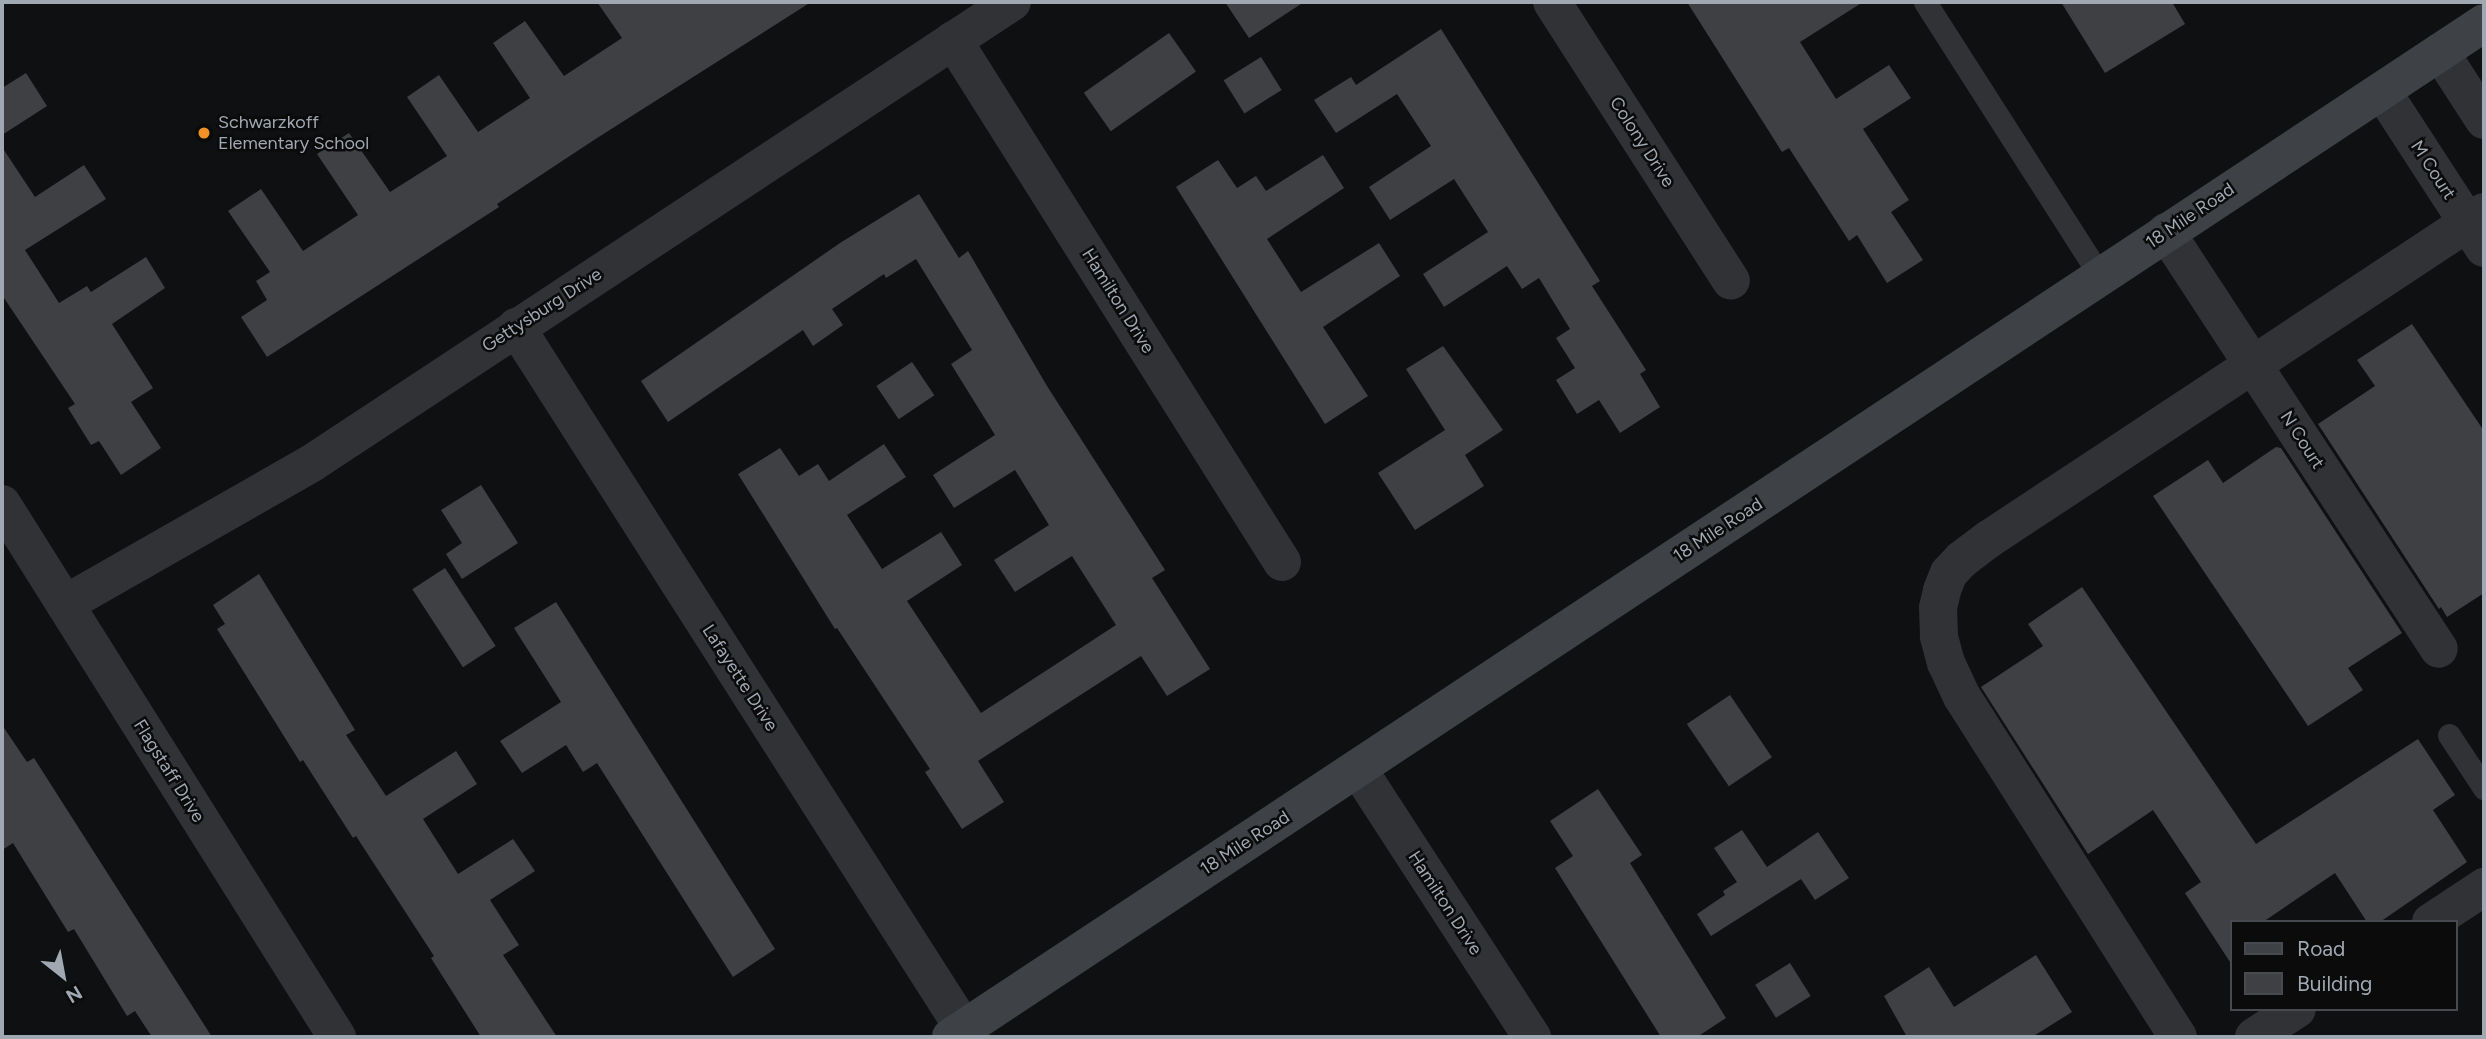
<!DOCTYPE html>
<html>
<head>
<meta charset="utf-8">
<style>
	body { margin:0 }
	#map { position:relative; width:2486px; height:1039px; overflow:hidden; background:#0f1011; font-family:Figtree,sans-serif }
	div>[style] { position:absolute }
	.building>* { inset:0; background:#3e4044; transform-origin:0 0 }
	.lane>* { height:23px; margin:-11.5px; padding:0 11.5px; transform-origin:11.5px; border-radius:11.5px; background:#303236 }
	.street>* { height:38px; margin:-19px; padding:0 19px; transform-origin:19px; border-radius:19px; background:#303236 }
	.secondary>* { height:38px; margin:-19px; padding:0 19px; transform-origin:19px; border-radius:19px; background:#3e4146 }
	.dots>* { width:19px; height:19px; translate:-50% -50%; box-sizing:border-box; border:4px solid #0b0b0c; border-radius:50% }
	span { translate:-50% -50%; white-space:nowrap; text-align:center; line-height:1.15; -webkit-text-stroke:5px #0b0b0c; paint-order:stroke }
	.poi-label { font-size:18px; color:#a0a8b2 }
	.left { translate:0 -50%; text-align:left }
	.street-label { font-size:18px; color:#a0a8b2 }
	.frame { position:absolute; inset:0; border:4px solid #a0a8b2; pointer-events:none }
	.legend { position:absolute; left:2230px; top:920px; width:228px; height:91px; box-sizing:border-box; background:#0b0b0c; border:2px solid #474a4e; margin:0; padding:9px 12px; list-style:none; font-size:21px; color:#a0a8b2 }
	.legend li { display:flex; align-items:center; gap:14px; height:35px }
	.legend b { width:35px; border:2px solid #474a4e }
	.north { position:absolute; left:28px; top:941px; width:70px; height:70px; -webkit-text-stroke:5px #0b0b0c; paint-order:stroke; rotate:149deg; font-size:19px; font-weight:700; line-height:28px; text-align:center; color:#a0a8b2 }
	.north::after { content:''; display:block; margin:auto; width:24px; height:32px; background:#a0a8b2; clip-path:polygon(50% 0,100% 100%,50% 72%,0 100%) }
</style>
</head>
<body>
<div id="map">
	<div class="building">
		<i style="clip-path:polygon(597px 2px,811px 2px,594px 140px,497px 204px,499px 207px,267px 357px,241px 317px,267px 300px,256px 281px,270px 272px,228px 211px,261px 189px,303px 251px,358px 215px,317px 154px,349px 133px,390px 192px,447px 156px,407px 97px,439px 75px,478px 132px,530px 98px,493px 43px,525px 21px,564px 76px,622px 38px)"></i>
		<i style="clip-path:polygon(1225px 2px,1304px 2px,1249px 38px)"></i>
		<i style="clip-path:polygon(1687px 2px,1863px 2px,1800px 42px,1836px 99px,1889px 65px,1911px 98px,1863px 129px,1909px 200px,1891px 212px,1923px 260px,1887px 283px,1857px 235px,1849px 241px,1789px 148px,1782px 152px)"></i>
		<i style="clip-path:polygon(2061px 2px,2172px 2px,2185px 24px,2105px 73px)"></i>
		<i style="clip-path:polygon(1441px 29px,1600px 281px,1592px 286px,1646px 370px,1640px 374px,1660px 407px,1620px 433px,1599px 400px,1577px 414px,1556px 380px,1575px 368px,1556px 338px,1570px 329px,1539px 278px,1522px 289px,1507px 266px,1444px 307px,1423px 274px,1488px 232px,1454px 179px,1390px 220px,1369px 187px,1431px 146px,1397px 94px,1336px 133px,1314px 100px,1351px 77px,1356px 85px)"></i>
		<i style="left:1169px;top:33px;width:47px;height:104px;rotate:55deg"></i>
		<i style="left:1261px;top:57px;width:39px;height:44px;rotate:58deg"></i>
		<i style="clip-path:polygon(26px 73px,47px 106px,2px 135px,2px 88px)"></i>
		<i style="clip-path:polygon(2px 147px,35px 197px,84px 165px,106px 199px,25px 250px,59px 303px,87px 286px,91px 292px,146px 257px,165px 288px,112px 324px,153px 388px,131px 402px,161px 448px,121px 475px,99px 441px,91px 445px,68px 408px,75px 404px,2px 295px)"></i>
		<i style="clip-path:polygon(1323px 155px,1344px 188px,1267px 239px,1301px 292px,1379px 243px,1400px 276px,1323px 327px,1368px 396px,1325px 424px,1176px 187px,1218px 160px,1237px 188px,1256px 176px,1266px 191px)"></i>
		<i style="clip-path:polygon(919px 194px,959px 258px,968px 251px,1047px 386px,1165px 570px,1152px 578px,1210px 669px,1167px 696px,1141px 656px,978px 761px,1004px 802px,962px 829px,925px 772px,930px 769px,837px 628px,835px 629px,738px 474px,780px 448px,799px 476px,818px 464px,829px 481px,884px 444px,906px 477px,847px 515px,882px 569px,941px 532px,962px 565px,907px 601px,981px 713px,1116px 625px,1072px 556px,1015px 592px,994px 560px,1049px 525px,1015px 470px,954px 508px,933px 475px,995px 435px,951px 364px,972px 350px,916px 259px,886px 278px,884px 274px,832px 309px,843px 325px,813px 346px,803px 330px,668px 422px,641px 381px,840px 243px)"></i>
		<i style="clip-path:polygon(2412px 324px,2484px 431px,2484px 593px,2447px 617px,2441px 607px,2439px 609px,2318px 424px,2375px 386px,2357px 360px)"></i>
		<i style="clip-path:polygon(1443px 346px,1503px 430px,1465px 455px,1484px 486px,1415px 530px,1378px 473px,1445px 430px,1406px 369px)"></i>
		<i style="left:912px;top:362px;width:40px;height:43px;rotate:56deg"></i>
		<i style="clip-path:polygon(2276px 447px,2281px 448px,2402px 633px,2348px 668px,2363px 690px,2308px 726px,2153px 496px,2208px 460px,2223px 483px)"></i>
		<i style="clip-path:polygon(481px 485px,518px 543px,462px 579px,446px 554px,462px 543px,441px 510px)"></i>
		<i style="left:445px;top:568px;width:93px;height:39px;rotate:57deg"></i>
		<i style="clip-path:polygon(259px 574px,355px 730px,346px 735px,386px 796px,456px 751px,477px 784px,423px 819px,458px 874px,513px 839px,535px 871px,490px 900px,519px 945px,503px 955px,557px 1037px,481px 1037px,431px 958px,434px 956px,356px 836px,353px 838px,303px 760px,300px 762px,217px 629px,225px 624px,213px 605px)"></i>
		<i style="clip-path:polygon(2082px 587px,2256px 844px,2418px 739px,2455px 795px,2433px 810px,2467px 862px,2380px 922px,2367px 922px,2335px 873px,2263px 922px,2232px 922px,2232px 965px,2185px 893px,2201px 882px,2153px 810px,2088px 854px,1981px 687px,2043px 646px,2028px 624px)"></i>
		<i style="clip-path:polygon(556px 602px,775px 949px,733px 977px,597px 763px,583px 772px,566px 745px,522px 773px,500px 741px,561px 702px,514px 628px)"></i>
		<i style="left:1730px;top:695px;width:75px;height:52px;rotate:56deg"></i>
		<i style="clip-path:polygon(2px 725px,27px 762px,34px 758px,212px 1037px,152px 1037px,135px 1011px,127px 1016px,74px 929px,68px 932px,13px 843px,2px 850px)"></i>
		<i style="clip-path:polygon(1598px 789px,1642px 855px,1630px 863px,1726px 1018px,1697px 1037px,1661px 1037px,1555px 868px,1573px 856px,1550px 821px)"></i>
		<i style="clip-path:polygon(1742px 830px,1767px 867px,1818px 832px,1849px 878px,1815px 900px,1801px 879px,1711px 936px,1697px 914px,1725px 895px,1723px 891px,1737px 882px,1714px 848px)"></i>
		<i style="clip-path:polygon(2036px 955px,2072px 1012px,2032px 1037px,1907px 1037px,1884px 996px,1929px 967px,1954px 1007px)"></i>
		<i style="left:1790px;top:963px;width:39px;height:41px;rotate:58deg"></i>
	</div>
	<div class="lane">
		<i style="left:1925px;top:2px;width:326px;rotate:57.4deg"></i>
		<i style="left:2449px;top:735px;width:64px;rotate:56.6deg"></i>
	</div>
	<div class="street">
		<i style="left:1552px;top:2px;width:331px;rotate:57.3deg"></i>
		<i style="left:953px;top:40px;width:617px;rotate:57.78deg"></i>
		<i style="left:2440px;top:52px;width:81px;rotate:57.1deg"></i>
		<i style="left:2382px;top:91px;width:187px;rotate:57deg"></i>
		<i style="left:2166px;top:232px;width:498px;rotate:56.8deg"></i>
		<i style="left:516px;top:327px;width:833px;rotate:57.45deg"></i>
		<i style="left:2px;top:504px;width:630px;rotate:57.85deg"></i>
		<i style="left:65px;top:604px;width:284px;rotate:-29.7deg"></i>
		<i style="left:312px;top:463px;width:838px;rotate:-33.37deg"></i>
		<i style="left:1358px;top:769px;width:320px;rotate:57deg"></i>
		<i style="left:2431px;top:922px;width:64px;rotate:-33.4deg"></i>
		<i style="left:2178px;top:1037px;width:403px;rotate:-122.4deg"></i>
		<i style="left:1962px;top:697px;width:38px;rotate:-115deg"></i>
		<i style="left:1946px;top:663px;width:28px;rotate:-105deg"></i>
		<i style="left:1939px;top:636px;width:28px;rotate:-92deg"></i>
		<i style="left:1938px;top:608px;width:18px;rotate:-77deg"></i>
		<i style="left:1942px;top:590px;width:18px;rotate:-68deg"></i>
		<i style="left:1949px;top:573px;width:18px;rotate:-47deg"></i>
		<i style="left:1961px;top:560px;width:35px;rotate:-37deg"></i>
		<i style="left:1989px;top:539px;width:593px;rotate:-33.45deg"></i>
		<i style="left:2254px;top:1037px;width:51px;rotate:-33.1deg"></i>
	</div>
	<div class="secondary">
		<i style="left:951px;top:1037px;width:1838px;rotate:-33.48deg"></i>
	</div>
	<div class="dots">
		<i style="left:204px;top:133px;background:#f29226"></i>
	</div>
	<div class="poi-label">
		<span class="left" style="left:218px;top:133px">Schwarzkoff<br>Elementary School</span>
	</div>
	<div class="street-label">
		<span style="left:1642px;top:142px;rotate:57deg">Colony Drive</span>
		<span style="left:2433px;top:170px;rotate:57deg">M Court</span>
		<span style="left:2190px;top:216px;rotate:-34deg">18 Mile Road</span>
		<span style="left:1118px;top:301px;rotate:58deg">Hamilton Drive</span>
		<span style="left:542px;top:310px;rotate:-33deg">Gettysburg Drive</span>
		<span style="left:2302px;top:440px;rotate:57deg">N Court</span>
		<span style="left:1718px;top:530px;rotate:-33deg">18 Mile Road</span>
		<span style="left:740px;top:678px;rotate:57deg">Lafayette Drive</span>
		<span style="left:169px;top:771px;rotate:58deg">Flagstaff Drive</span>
		<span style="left:1245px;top:843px;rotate:-33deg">18 Mile Road</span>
		<span style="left:1445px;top:903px;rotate:57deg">Hamilton Drive</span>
	</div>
	<div class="frame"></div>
	<ul class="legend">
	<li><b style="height:9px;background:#3e4146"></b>Road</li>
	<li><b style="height:19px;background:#3e4044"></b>Building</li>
	</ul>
	<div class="north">N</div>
</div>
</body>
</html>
